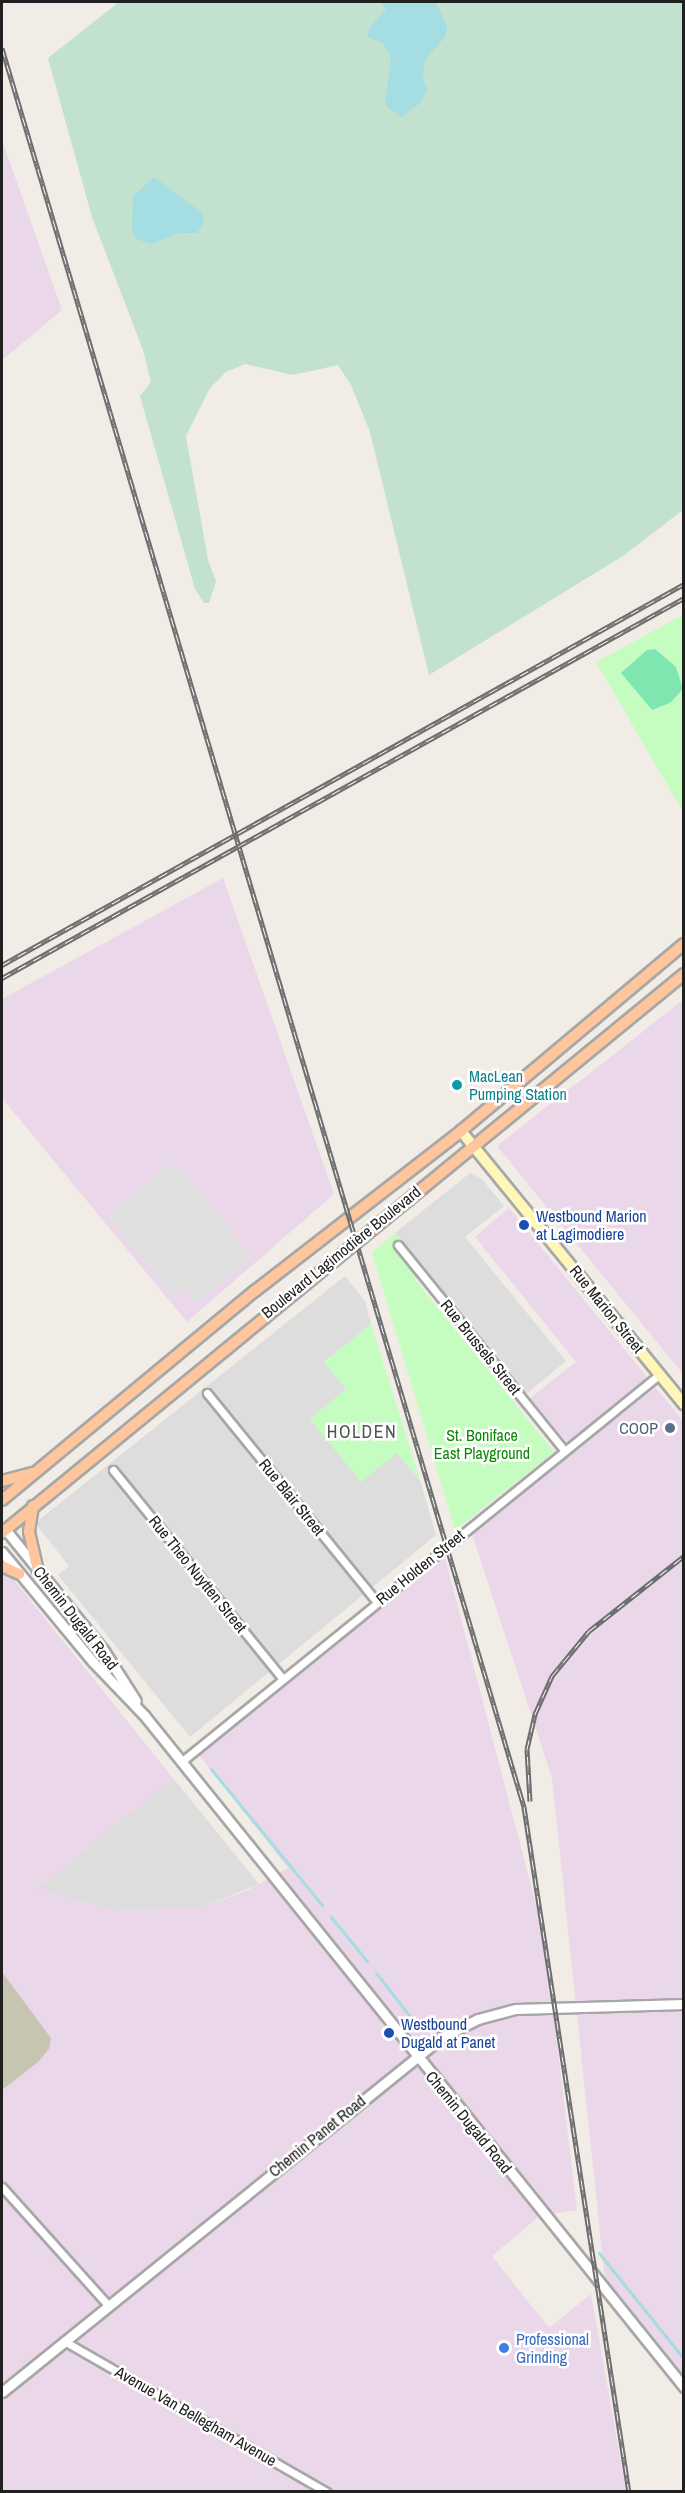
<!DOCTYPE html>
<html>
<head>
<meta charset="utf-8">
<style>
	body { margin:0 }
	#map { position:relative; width:685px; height:2493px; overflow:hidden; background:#f1ece6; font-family:"Archivo Narrow",sans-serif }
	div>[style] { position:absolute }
	.residential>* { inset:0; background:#dedddd }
	.industrial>* { inset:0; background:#ebd7ea }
	.construction>* { inset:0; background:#c7c4b1 }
	.wetland>* { inset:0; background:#c2e1ce }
	.park>* { inset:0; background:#c5fdc1 }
	.pitch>* { inset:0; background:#7fe6af }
	.parking>* { inset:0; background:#e0e0e0 }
	.water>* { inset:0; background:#a4dde2 }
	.stream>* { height:3px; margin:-1.5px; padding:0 1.5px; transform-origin:1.5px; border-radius:1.5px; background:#a4dde2 }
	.roads { filter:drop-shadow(2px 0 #a7a7a7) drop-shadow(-2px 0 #a7a7a7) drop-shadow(0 2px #a7a7a7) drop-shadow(0 -2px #a7a7a7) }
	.minor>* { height:7px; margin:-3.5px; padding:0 3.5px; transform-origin:3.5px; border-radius:3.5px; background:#fff }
	.tertiary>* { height:9px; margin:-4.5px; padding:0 4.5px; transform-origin:4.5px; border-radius:4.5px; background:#fff }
	.secondary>* { height:10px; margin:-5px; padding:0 5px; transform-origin:5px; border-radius:5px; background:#fef7b7 }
	.primary>* { height:10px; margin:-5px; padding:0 5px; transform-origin:5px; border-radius:5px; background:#ffc69d }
	.rail>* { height:5px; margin-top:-2.5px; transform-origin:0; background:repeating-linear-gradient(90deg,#fff 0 9px,#6e6e6e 0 18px); box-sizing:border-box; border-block:2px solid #6e6e6e }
	.dots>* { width:16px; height:16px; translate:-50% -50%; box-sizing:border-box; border:3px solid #fff; border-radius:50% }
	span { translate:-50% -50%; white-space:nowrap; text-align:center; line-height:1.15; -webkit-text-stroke:5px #fff; paint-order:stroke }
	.culture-label { font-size:16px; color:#0d838f }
	.left { translate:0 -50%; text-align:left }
	.transit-label { font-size:16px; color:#164399 }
	.street-label { font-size:16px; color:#202020 }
	.service-label { font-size:16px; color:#4e5e75 }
	.right { translate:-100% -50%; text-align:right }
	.park-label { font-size:16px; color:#0c8903 }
	.shop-label { font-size:16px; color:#366cbe }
	.neighbourhood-label { font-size:18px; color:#535353; letter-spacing:1.5px }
	.frame { position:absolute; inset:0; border:3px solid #202020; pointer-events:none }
</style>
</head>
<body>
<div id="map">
	<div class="residential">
		<i style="clip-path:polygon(470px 1173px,482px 1179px,504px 1206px,465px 1237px,566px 1361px,526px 1394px,395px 1233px)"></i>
		<i style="clip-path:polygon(345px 1276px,365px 1301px,371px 1324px,324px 1362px,347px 1389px,310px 1419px,397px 1453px,420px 1480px,436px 1535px,190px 1737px,58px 1575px,69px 1566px,35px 1523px)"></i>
		<i style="clip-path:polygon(173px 1778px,259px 1884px,203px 1907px,117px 1911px,37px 1889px)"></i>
	</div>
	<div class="industrial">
		<i style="clip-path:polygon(2px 140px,62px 310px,2px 360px)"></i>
		<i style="clip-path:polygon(223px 878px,334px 1194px,187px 1322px,2px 1098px,2px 999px)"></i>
		<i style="clip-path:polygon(683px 1000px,683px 1374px,497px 1146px)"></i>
		<i style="clip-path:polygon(509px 1208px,683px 1421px,683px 2378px,605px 2281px,552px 1778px,472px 1534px,574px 1451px,530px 1398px,576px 1362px,475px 1237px)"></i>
		<i style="clip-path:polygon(444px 1554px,544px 1935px,577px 2210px,539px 2216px,492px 2256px,549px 2328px,591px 2294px,626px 2491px,2px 2491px,2px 1570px,14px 1580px,173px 1778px,38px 1888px,117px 1911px,203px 1907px,248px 1890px,288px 1868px,199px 1755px)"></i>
	</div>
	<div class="construction">
		<i style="clip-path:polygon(2px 1972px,51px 2038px,49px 2049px,38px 2062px,2px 2090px)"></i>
	</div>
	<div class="wetland">
		<i style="clip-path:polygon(119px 2px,683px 2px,683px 510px,623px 556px,429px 675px,370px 432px,351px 385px,338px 365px,293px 375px,245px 364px,226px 372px,210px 388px,186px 436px,208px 560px,216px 581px,209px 603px,204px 603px,195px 589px,140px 396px,151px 382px,143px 350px,92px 217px,48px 58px)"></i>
	</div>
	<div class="park">
		<i style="clip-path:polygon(683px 615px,683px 812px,596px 662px)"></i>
		<i style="clip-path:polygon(395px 1233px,426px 1271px,415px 1280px,554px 1452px,455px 1530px,372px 1253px)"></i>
		<i style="clip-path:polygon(371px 1324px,420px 1480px,397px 1453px,361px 1482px,310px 1419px,346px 1389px,324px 1362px)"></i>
	</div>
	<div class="pitch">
		<i style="clip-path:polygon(655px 649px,676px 667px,683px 689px,670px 703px,652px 710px,621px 673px,647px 650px)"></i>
	</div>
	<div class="parking">
		<i style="clip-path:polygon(175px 1161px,253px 1258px,196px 1304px,184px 1289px,173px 1298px,107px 1216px)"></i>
	</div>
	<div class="water">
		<i style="clip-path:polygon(381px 2px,435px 2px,447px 25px,445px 37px,425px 60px,423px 80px,427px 91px,419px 104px,401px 117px,385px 105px,391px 57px,382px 43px,368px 37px,370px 27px,386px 10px)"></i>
		<i style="clip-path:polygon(154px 177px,202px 213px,204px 222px,197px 233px,177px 233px,152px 244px,136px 239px,132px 229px,133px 196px)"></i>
	</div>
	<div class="stream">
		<i style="left:211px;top:1769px;width:176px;rotate:50.8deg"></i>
		<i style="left:331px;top:1917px;width:57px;rotate:50.7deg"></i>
		<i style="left:376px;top:1973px;width:70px;rotate:52deg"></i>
		<i style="left:599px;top:2253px;width:136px;rotate:51.3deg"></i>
	</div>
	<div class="roads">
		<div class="minor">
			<i style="left:398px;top:1245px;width:264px;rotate:51deg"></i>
			<i style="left:207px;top:1393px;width:269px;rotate:50.9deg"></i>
			<i style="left:113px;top:1470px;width:269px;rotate:50.9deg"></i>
			<i style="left:181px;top:1762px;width:616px;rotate:-39.01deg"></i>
			<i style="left:2px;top:2187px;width:159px;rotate:48.1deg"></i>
			<i style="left:64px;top:2341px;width:303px;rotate:29.9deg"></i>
		</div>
		<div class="tertiary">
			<i style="left:5px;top:1529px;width:157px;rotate:50.9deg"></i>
			<i style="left:104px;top:1651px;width:59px;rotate:57.4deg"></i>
			<i style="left:2px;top:1552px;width:143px;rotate:50.4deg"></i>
			<i style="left:93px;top:1662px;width:74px;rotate:46.1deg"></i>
			<i style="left:144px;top:1715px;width:862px;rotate:51.22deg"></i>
			<i style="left:2px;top:2392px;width:565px;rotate:-38.9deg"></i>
			<i style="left:442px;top:2037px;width:40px;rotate:-26.6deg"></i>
			<i style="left:478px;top:2019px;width:39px;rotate:-15deg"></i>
			<i style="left:516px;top:2009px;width:168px;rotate:-1.7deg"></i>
		</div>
		<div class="secondary">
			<i style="left:461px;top:1131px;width:353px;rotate:50.8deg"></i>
		</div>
		<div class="primary">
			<i style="left:2px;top:1481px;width:31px;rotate:-15deg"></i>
			<i style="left:2px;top:1500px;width:328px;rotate:-39.6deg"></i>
			<i style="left:255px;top:1291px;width:261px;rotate:-37.8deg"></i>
			<i style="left:461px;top:1131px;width:291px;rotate:-40deg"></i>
			<i style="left:33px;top:1506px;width:26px;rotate:99deg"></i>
			<i style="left:29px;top:1532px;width:39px;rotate:77deg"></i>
			<i style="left:2px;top:1533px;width:882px;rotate:-39.34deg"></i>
			<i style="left:2px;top:1566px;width:19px;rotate:25deg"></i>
		</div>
	</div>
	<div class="rail">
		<i style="left:2px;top:48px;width:1835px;rotate:73.47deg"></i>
		<i style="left:524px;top:1807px;width:693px;rotate:81.29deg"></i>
		<i style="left:2px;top:965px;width:781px;rotate:-29.19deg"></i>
		<i style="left:2px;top:978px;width:781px;rotate:-29.13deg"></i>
		<i style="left:530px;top:1801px;width:52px;rotate:-93.3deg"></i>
		<i style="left:527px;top:1749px;width:36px;rotate:-77deg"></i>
		<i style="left:535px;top:1714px;width:42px;rotate:-65.9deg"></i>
		<i style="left:552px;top:1676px;width:58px;rotate:-50.6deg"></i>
		<i style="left:589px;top:1631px;width:121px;rotate:-38.3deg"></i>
	</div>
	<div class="dots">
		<i style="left:457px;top:1085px;background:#0f9aa8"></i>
		<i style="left:524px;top:1225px;background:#1a4fb4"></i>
		<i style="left:670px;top:1428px;background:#5c6f8a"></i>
		<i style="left:389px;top:2033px;background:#1a4fb4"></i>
		<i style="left:504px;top:2348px;background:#3f7fe0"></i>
	</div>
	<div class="culture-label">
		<span class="left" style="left:469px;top:1085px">MacLean<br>Pumping Station</span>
	</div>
	<div class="transit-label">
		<span class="left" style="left:536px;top:1225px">Westbound Marion<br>at Lagimodiere</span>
		<span class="left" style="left:401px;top:2033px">Westbound<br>Dugald at Panet</span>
	</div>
	<div class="street-label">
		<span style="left:341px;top:1252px;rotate:-39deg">Boulevard Lagimodière Boulevard</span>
		<span style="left:607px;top:1309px;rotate:51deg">Rue Marion Street</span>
		<span style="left:481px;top:1347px;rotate:51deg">Rue Brussels Street</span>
		<span style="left:292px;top:1497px;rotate:51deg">Rue Blair Street</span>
		<span style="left:420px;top:1567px;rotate:-39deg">Rue Holden Street</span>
		<span style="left:198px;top:1574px;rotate:51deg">Rue Theo Nuytten Street</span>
		<span style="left:76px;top:1618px;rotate:52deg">Chemin Dugald Road</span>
		<span style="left:469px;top:2122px;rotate:51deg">Chemin Dugald Road</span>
		<span style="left:317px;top:2136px;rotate:-39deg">Chemin Panet Road</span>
		<span style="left:196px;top:2416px;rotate:30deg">Avenue Van Bellegham Avenue</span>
	</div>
	<div class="service-label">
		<span class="right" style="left:658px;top:1428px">COOP</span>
	</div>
	<div class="park-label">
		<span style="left:482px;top:1444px">St. Boniface<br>East Playground</span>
	</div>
	<div class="shop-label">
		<span class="left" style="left:516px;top:2348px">Professional<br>Grinding</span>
	</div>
	<div class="neighbourhood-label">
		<span style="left:362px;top:1432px">HOLDEN</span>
	</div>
	<div class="frame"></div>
</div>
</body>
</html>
